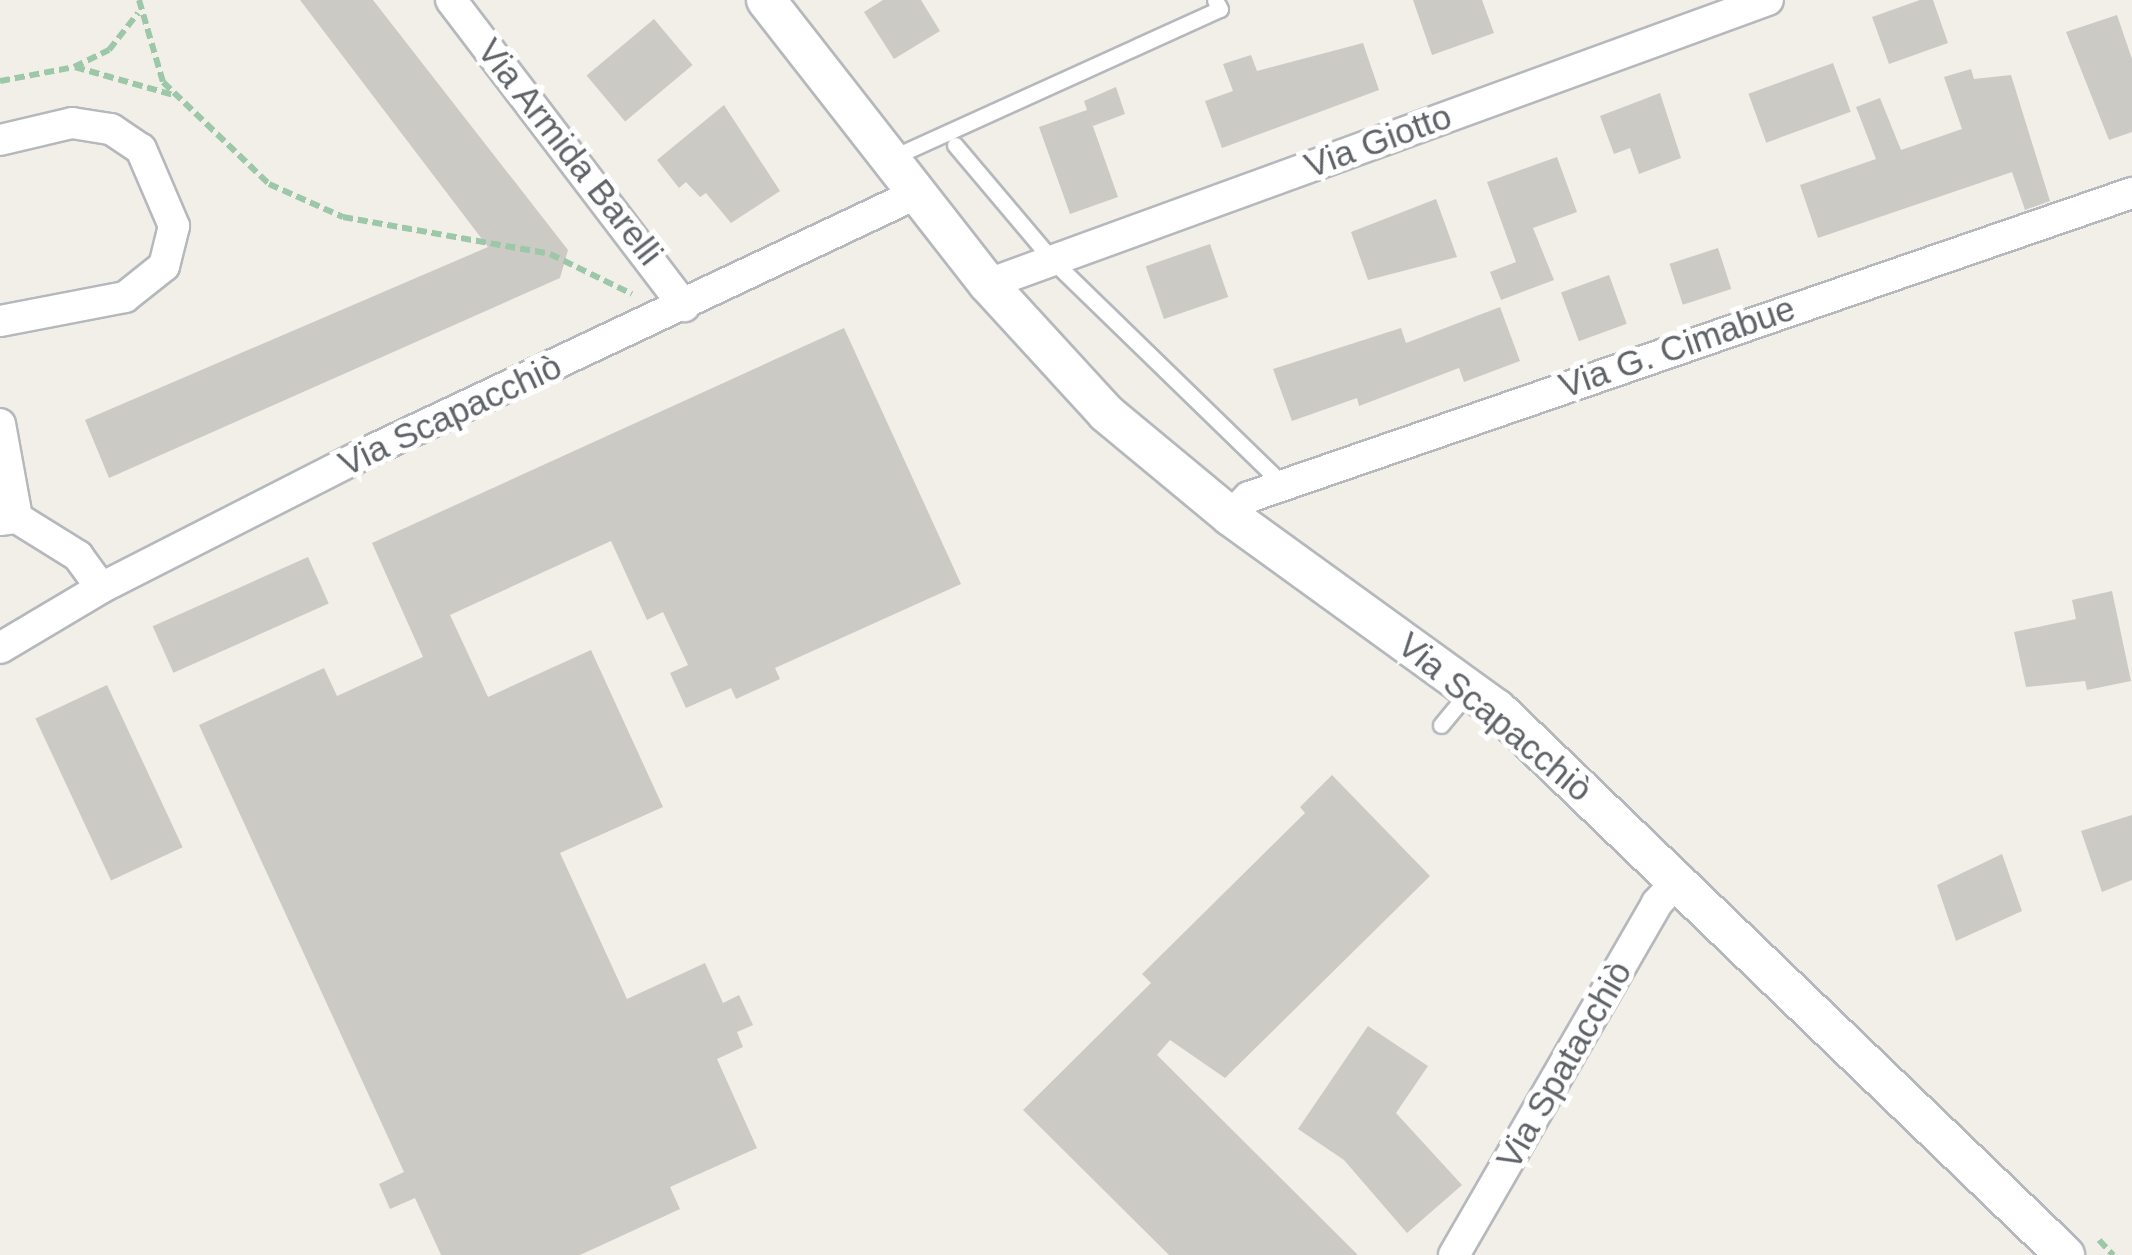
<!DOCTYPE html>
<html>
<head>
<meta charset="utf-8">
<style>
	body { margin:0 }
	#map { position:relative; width:2132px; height:1255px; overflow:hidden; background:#f1efe8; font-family:Arial,sans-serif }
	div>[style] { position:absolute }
	.building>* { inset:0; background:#cccac5; transform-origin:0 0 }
	.path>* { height:6px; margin-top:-3px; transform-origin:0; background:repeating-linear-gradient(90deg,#9cc7a9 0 10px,transparent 0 15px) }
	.roads { filter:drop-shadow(2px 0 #b5b8bc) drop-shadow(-2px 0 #b5b8bc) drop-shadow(0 2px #b5b8bc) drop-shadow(0 -2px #b5b8bc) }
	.service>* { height:15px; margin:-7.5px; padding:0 7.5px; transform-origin:7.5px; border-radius:7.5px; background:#fff }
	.minor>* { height:30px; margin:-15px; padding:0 15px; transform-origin:15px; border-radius:15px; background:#fff }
	.tertiary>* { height:38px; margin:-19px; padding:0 19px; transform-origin:19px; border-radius:19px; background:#fff }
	span { translate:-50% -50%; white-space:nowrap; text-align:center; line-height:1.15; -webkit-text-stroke:10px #fff; paint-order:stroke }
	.street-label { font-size:35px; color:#5f6368 }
</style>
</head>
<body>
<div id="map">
	<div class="building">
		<i style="clip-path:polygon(300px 0,373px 0,568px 250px,560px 278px,109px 478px,85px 420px,488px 247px)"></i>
		<i style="clip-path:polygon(883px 0,921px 0,940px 31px,894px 59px,864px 12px)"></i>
		<i style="clip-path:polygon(1413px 0,1482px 0,1494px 33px,1432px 55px)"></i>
		<i style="clip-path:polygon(1920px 0,1933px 0,1948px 43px,1889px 64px,1872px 17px)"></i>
		<i style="clip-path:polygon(2117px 15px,2132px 59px,2132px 132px,2109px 140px,2066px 32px)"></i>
		<i style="left:654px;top:19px;width:60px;height:88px;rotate:50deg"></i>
		<i style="clip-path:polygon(1363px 43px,1379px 90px,1222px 148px,1205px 101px,1233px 91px,1223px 64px,1251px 55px,1257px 71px)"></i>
		<i style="left:1833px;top:63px;width:52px;height:90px;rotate:70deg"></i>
		<i style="clip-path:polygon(1971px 69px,1974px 79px,2011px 75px,2050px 201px,2025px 210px,2012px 172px,1818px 238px,1800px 185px,1876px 159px,1856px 107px,1880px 98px,1901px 150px,1962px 129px,1944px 77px)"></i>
		<i style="clip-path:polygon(1116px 87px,1125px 114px,1093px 126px,1090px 118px,1118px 197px,1070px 214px,1039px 127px,1087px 110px,1084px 101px)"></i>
		<i style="clip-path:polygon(1660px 93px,1681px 158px,1639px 174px,1630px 148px,1614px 154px,1600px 116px)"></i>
		<i style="clip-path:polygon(724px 105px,780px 191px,731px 223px,706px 193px,700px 197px,686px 182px,679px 188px,657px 160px)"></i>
		<i style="clip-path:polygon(1557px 157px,1577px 212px,1533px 228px,1554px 280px,1501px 300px,1490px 272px,1516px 262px,1487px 182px)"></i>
		<i style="clip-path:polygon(1436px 199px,1457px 257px,1368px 280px,1351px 232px)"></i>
		<i style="left:1210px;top:244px;width:56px;height:68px;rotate:71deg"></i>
		<i style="left:1718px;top:248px;width:43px;height:51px;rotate:72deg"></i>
		<i style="left:1609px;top:275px;width:52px;height:51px;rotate:70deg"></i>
		<i style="clip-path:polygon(1500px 307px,1520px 361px,1464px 382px,1459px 368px,1359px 406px,1357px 398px,1292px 421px,1273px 369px,1401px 328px,1406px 343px)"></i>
		<i style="clip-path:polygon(844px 328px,961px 584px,775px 668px,780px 679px,736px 699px,731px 688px,686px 708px,670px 673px,688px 665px,663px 612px,647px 620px,611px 541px,450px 615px,488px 697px,591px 650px,663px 807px,560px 853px,627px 999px,705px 963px,723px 1003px,739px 995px,753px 1025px,737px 1032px,743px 1047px,717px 1059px,757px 1148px,670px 1187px,680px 1209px,580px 1255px,441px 1255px,415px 1198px,390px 1209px,379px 1184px,404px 1172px,199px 725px,324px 668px,337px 696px,423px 657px,372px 543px)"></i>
		<i style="left:308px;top:557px;width:51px;height:170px;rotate:66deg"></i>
		<i style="clip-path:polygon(2112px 591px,2131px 681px,2087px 690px,2085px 681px,2026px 687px,2014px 632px,2076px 619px,2072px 600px)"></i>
		<i style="left:107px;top:685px;width:179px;height:79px;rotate:65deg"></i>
		<i style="clip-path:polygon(1332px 775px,1430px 876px,1225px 1078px,1170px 1040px,1157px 1055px,1358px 1255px,1169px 1255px,1023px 1110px,1151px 983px,1142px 974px,1305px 813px,1300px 807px)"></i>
		<i style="clip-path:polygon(2132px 815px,2132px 880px,2102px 892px,2081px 831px)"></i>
		<i style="clip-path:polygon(2002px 854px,2022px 911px,1956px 941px,1937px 885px)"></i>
		<i style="clip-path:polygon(1368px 1026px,1428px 1066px,1396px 1113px,1462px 1185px,1407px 1233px,1344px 1160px,1298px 1129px)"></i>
	</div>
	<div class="path">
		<i style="left:139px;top:0;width:85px;rotate:73.7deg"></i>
		<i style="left:163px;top:82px;width:147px;rotate:43.9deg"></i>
		<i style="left:269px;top:184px;width:81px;rotate:24deg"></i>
		<i style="left:343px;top:217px;width:210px;rotate:10.1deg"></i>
		<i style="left:550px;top:254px;width:91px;rotate:26deg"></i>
		<i style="left:75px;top:67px;width:102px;rotate:15.9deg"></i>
		<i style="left:0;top:81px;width:75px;rotate:-10.7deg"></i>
		<i style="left:74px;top:67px;width:39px;rotate:-26deg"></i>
		<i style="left:109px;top:50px;width:47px;rotate:-51.9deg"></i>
		<i style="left:2099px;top:1240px;width:21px;rotate:47deg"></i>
	</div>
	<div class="roads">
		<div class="service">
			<i style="left:955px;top:145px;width:152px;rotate:49.8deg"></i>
			<i style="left:1053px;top:261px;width:322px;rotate:44.2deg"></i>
			<i style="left:889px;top:159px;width:363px;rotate:-24.4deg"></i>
			<i style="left:1220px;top:9px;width:10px;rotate:-119deg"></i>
			<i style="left:1441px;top:725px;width:45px;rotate:-50.4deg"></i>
		</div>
		<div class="minor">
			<i style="left:451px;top:0;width:385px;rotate:52.7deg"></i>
			<i style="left:0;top:140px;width:74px;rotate:-13.3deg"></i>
			<i style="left:72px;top:123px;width:39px;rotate:9deg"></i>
			<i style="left:111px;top:129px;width:36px;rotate:34deg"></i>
			<i style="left:141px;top:149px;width:84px;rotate:66.8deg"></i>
			<i style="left:174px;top:226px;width:41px;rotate:104deg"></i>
			<i style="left:164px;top:266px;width:50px;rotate:141.5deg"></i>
			<i style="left:125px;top:297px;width:127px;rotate:169.1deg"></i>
			<i style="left:988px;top:284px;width:830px;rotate:-20.01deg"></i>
			<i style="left:0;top:424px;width:96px;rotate:79.7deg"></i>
			<i style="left:1230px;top:516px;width:27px;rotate:-45deg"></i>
			<i style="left:1249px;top:497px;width:934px;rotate:-19deg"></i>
			<i style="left:0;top:520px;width:17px;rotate:-7deg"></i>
			<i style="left:17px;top:518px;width:72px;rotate:31.9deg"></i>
			<i style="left:78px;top:556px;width:39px;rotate:54deg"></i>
			<i style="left:101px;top:588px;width:295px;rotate:-27deg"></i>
			<i style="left:364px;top:454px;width:612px;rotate:-25.23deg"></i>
			<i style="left:0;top:648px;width:117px;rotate:-30.7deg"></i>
			<i style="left:1454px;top:1255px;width:406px;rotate:-60deg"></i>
			<i style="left:1657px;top:903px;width:33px;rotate:-47deg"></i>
		</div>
		<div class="tertiary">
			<i style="left:766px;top:0;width:360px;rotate:52deg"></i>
			<i style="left:988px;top:284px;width:175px;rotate:47.5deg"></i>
			<i style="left:1106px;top:413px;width:161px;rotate:39.7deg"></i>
			<i style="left:1230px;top:516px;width:329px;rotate:35.9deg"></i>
			<i style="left:1497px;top:709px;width:788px;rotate:43.87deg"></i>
		</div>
	</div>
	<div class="street-label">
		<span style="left:1378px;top:141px;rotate:-20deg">Via Giotto</span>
		<span style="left:570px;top:152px;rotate:52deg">Via Armida Barelli</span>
		<span style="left:1677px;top:347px;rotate:-19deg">Via G. Cimabue</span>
		<span style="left:450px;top:415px;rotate:-25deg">Via Scapacchiò</span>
		<span style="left:1495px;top:717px;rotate:40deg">Via Scapacchiò</span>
		<span style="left:1564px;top:1065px;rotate:-60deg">Via Spatacchiò</span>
	</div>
</div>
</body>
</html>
